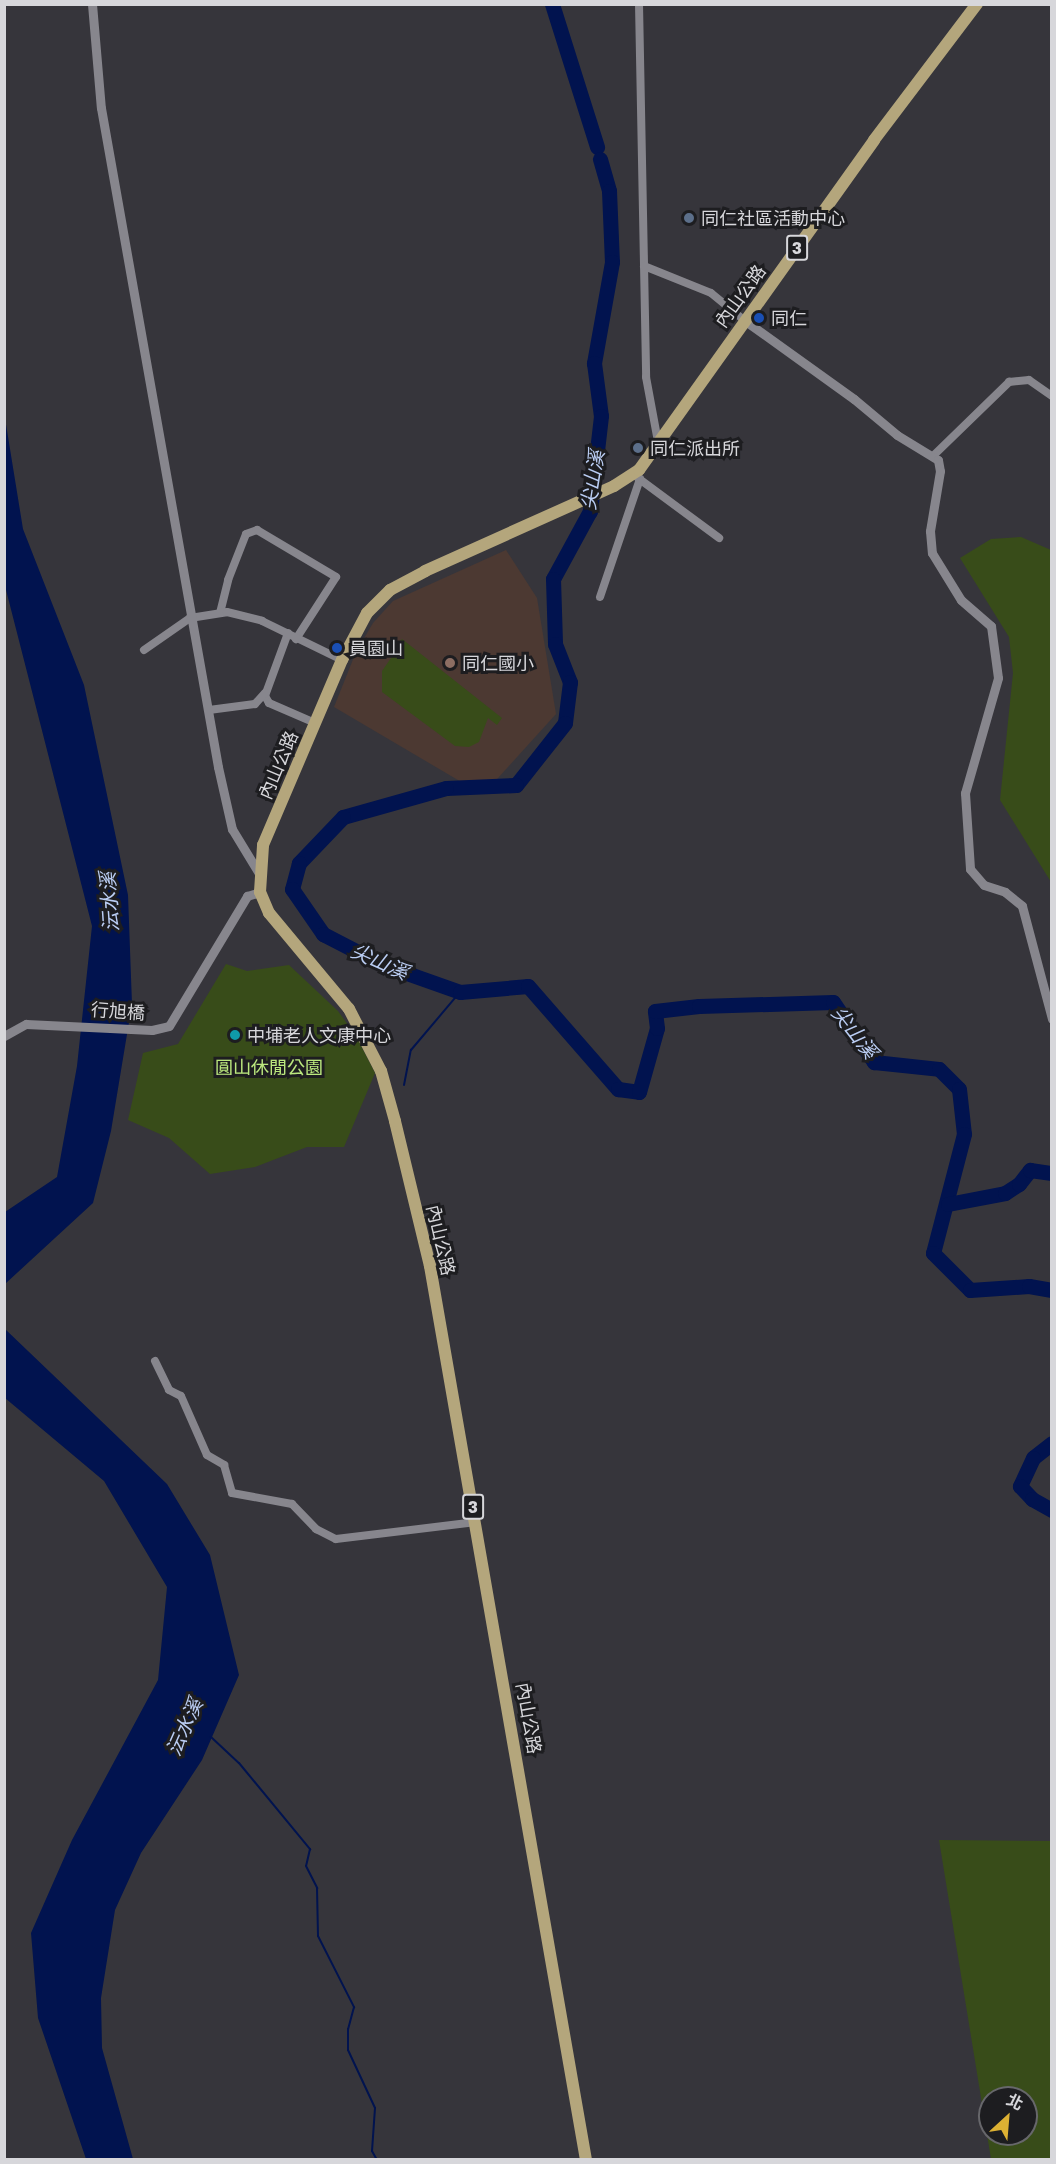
<!DOCTYPE html>
<html>
<head>
<meta charset="utf-8">
<style>
  body { margin:0 }
  #map { position:relative; width:1056px; height:2164px; overflow:hidden; background:#36353b; font-family:"Golos Text","Noto Sans TC",sans-serif }
  div>[style] { position:absolute }
  [style*='--x'] { left:calc(var(--x)*1px); top:calc(var(--y)*1px); width:calc(var(--w)*1px); rotate:calc(var(--a)*1deg) }
  .education>* { inset:0; background:#4c3932 }
  .green>* { inset:0; background:#384c19 }
  .water>* { inset:0; background:#01134f }
  .stream>* { height:2px; margin:-1px; padding:0 1px; transform-origin:1px; border-radius:1px; background:#01134f }
  .river>* { height:15px; margin:-7.5px; padding:0 7.5px; transform-origin:7.5px; border-radius:7.5px; background:#01134f }
  .minor>* { height:8px; margin:-4px; padding:0 4px; transform-origin:4px; border-radius:4px; background:#87868d }
  .tertiary>* { height:9px; margin:-4.5px; padding:0 4.5px; transform-origin:4.5px; border-radius:4.5px; background:#87868d }
  .primary>* { height:12px; margin:-6px; padding:0 6px; transform-origin:6px; border-radius:6px; background:#b4a67c }
  .dots>* { width:16px; height:16px; translate:-50% -50%; box-sizing:border-box; border:3px solid #1d1d20; border-radius:50% }
  span { translate:-50% -50%; white-space:nowrap; text-align:center; line-height:1.15; -webkit-text-stroke:6px #1d1d20; paint-order:stroke }
  .shield-label span { padding:2px 4px; background:#1d1d20; border:2px solid; border-radius:4px; -webkit-text-stroke-width:0 }
  .shield-label { font-size:16px; color:#d7d7db; font-weight:700 }
  .poi-label { font-size:18px; color:#d7d7db }
  .left { translate:0 -50%; text-align:left }
  .street-label { font-size:18px; color:#d7d7db }
  .park-label { font-size:18px; color:#bbe87e }
  .water-label { font-size:20px; color:#bacdf3; font-style:italic }
  .frame { position:absolute; inset:0; border:6px solid #d7d7db; pointer-events:none }
  .north { position:absolute; left:978px; top:2086px; width:60px; height:60px; box-sizing:border-box; background:#1d1d20; border:2px solid #67676b; border-radius:50%; rotate:26deg; font-size:16px; font-weight:700; line-height:24px; text-align:center; color:#d7d7db }
  .north::after { content:''; display:block; margin:auto; width:21px; height:27px; background:#ddb133; clip-path:polygon(50% 0,100% 100%,50% 72%,0 100%) }
</style>
</head>
<body>
<div id="map">
  <div class="education">
    <i style="clip-path:polygon(506px 550px,537px 598px,556px 714px,489px 788px,463px 783px,334px 707px,356px 652px,373px 623px,393px 601px)"></i>
  </div>
  <div class="green">
    <i style="clip-path:polygon(1021px 537px,1051px 550px,1051px 882px,1000px 800px,1013px 673px,1009px 637px,960px 558px,991px 539px)"></i>
    <i style="clip-path:polygon(402px 639px,502px 718px,497px 725px,488px 718px,479px 742px,469px 747px,455px 746px,382px 692px,382px 671px,391px 658px,401px 654px,394px 648px)"></i>
    <i style="clip-path:polygon(226px 964px,247px 971px,289px 965px,338px 1011px,356px 1036px,375px 1073px,344px 1147px,307px 1147px,255px 1167px,210px 1174px,169px 1138px,128px 1120px,143px 1053px,178px 1044px)"></i>
    <i style="clip-path:polygon(evenodd,939px 1840px,1051px 1841px,1051px 2159px,991px 2159px,939px 1840px,990px 2098px,1026px 2098px,1026px 2134px,990px 2134px,990px 2098px)"></i>
  </div>
  <div class="water">
    <i style="clip-path:polygon(4px 412px,23px 529px,84px 685px,128px 895px,132px 1004px,111px 1131px,93px 1203px,5px 1284px,5px 1212px,57px 1177px,77px 1066px,92px 926px,5px 586px)"></i>
    <i style="clip-path:polygon(5px 1329px,167px 1484px,210px 1555px,239px 1675px,202px 1760px,141px 1853px,115px 1910px,101px 1998px,102px 2048px,133px 2159px,86px 2159px,38px 2018px,31px 1933px,72px 1840px,158px 1680px,167px 1587px,104px 1481px,5px 1398px)"></i>
  </div>
  <div class="stream">
    <i style="--x:404;--y:1085;--w:36;--a:-79"></i>
    <i style="--x:411;--y:1050;--w:76;--a:-49.8"></i>
    <i style="--x:211;--y:1737;--w:38;--a:43"></i>
    <i style="--x:239;--y:1763;--w:112;--a:50.5"></i>
    <i style="--x:310;--y:1849;--w:17;--a:103"></i>
    <i style="--x:306;--y:1866;--w:25;--a:63"></i>
    <i style="--x:317;--y:1888;--w:48;--a:88.8"></i>
    <i style="--x:318;--y:1936;--w:80;--a:63.1"></i>
    <i style="--x:354;--y:2007;--w:23;--a:105"></i>
    <i style="--x:348;--y:2029;--w:21;--a:90"></i>
    <i style="--x:348;--y:2050;--w:64;--a:65"></i>
    <i style="--x:375;--y:2108;--w:43;--a:94"></i>
    <i style="--x:372;--y:2151;--w:10;--a:61"></i>
  </div>
  <div class="river">
    <i style="--x:552;--y:4;--w:150;--a:72.5"></i>
    <i style="--x:600;--y:159;--w:33;--a:74"></i>
    <i style="--x:609;--y:191;--w:71;--a:87.6"></i>
    <i style="--x:612;--y:262;--w:103;--a:100.1"></i>
    <i style="--x:594;--y:363;--w:53;--a:82.5"></i>
    <i style="--x:601;--y:416;--w:96;--a:96.6"></i>
    <i style="--x:590;--y:511;--w:77;--a:118.6"></i>
    <i style="--x:553;--y:579;--w:65;--a:88.2"></i>
    <i style="--x:555;--y:644;--w:41;--a:68.5"></i>
    <i style="--x:570;--y:682;--w:41;--a:97"></i>
    <i style="--x:565;--y:723;--w:79;--a:128.3"></i>
    <i style="--x:516;--y:785;--w:70;--a:177.5"></i>
    <i style="--x:446;--y:788;--w:107;--a:164.3"></i>
    <i style="--x:343;--y:817;--w:64;--a:133.7"></i>
    <i style="--x:299;--y:863;--w:27;--a:105"></i>
    <i style="--x:292;--y:889;--w:55;--a:55.4"></i>
    <i style="--x:323;--y:934;--w:65;--a:27.3"></i>
    <i style="--x:381;--y:964;--w:84;--a:19.5"></i>
    <i style="--x:460;--y:992;--w:68;--a:-5"></i>
    <i style="--x:528;--y:986;--w:137;--a:48.9"></i>
    <i style="--x:618;--y:1089;--w:21;--a:8"></i>
    <i style="--x:639;--y:1092;--w:66;--a:-74.3"></i>
    <i style="--x:657;--y:1028;--w:17;--a:-97"></i>
    <i style="--x:655;--y:1011;--w:44;--a:-6.5"></i>
    <i style="--x:699;--y:1006;--w:134;--a:-1.7"></i>
    <i style="--x:833;--y:1002;--w:73;--a:55.7"></i>
    <i style="--x:874;--y:1062;--w:65;--a:6.1"></i>
    <i style="--x:939;--y:1069;--w:28;--a:45"></i>
    <i style="--x:959;--y:1089;--w:45;--a:83.7"></i>
    <i style="--x:964;--y:1134;--w:123;--a:104.6"></i>
    <i style="--x:933;--y:1253;--w:52;--a:45"></i>
    <i style="--x:970;--y:1290;--w:59;--a:-3.9"></i>
    <i style="--x:1029;--y:1286;--w:23;--a:10"></i>
    <i style="--x:948;--y:1204;--w:58;--a:-10.9"></i>
    <i style="--x:1005;--y:1193;--w:17;--a:-33"></i>
    <i style="--x:1019;--y:1184;--w:18;--a:-52"></i>
    <i style="--x:1030;--y:1170;--w:22;--a:8"></i>
    <i style="--x:1052;--y:1443;--w:24;--a:142"></i>
    <i style="--x:1033;--y:1458;--w:31;--a:115"></i>
    <i style="--x:1020;--y:1486;--w:18;--a:47"></i>
    <i style="--x:1032;--y:1499;--w:23;--a:29"></i>
  </div>
  <div class="minor">
    <i style="--x:639;--y:4;--w:373;--a:88.9"></i>
    <i style="--x:646;--y:377;--w:66;--a:79.5"></i>
    <i style="--x:644;--y:266;--w:72;--a:21.9"></i>
    <i style="--x:711;--y:293;--w:43;--a:39.3"></i>
    <i style="--x:934;--y:455;--w:105;--a:-44.2"></i>
    <i style="--x:1009;--y:382;--w:20;--a:-6"></i>
    <i style="--x:1029;--y:380;--w:28;--a:35"></i>
    <i style="--x:638;--y:478;--w:101;--a:36.5"></i>
    <i style="--x:600;--y:597;--w:125;--a:-71.3"></i>
    <i style="--x:220;--y:613;--w:34;--a:-76"></i>
    <i style="--x:228;--y:580;--w:49;--a:-68.6"></i>
    <i style="--x:246;--y:534;--w:12;--a:-20"></i>
    <i style="--x:257;--y:530;--w:92;--a:30.7"></i>
    <i style="--x:336;--y:577;--w:74;--a:122.8"></i>
    <i style="--x:288;--y:633;--w:67;--a:110.1"></i>
    <i style="--x:265;--y:696;--w:8;--a:60"></i>
    <i style="--x:269;--y:703;--w:50;--a:23.5"></i>
    <i style="--x:144;--y:650;--w:56;--a:-34.8"></i>
    <i style="--x:190;--y:618;--w:37;--a:-9"></i>
    <i style="--x:227;--y:612;--w:36;--a:14"></i>
    <i style="--x:262;--y:621;--w:89;--a:26"></i>
    <i style="--x:209;--y:710;--w:46;--a:-7.4"></i>
    <i style="--x:255;--y:704;--w:15;--a:-48"></i>
    <i style="--x:155;--y:1361;--w:32;--a:64"></i>
    <i style="--x:169;--y:1390;--w:13;--a:27"></i>
    <i style="--x:181;--y:1396;--w:64;--a:66.2"></i>
    <i style="--x:207;--y:1455;--w:20;--a:30"></i>
    <i style="--x:224;--y:1465;--w:29;--a:74"></i>
    <i style="--x:232;--y:1493;--w:61;--a:10.4"></i>
    <i style="--x:292;--y:1504;--w:35;--a:46"></i>
    <i style="--x:316;--y:1529;--w:22;--a:27"></i>
    <i style="--x:336;--y:1539;--w:141;--a:-6.9"></i>
  </div>
  <div class="tertiary">
    <i style="--x:92;--y:4;--w:104;--a:85.1"></i>
    <i style="--x:101;--y:108;--w:669;--a:79.93"></i>
    <i style="--x:218;--y:767;--w:64;--a:77.3"></i>
    <i style="--x:232;--y:829;--w:54;--a:58.7"></i>
    <i style="--x:744;--y:320;--w:135;--a:35.7"></i>
    <i style="--x:854;--y:399;--w:56;--a:39.9"></i>
    <i style="--x:897;--y:435;--w:48;--a:31.4"></i>
    <i style="--x:938;--y:460;--w:11;--a:80"></i>
    <i style="--x:940;--y:471;--w:61;--a:99.5"></i>
    <i style="--x:930;--y:531;--w:22;--a:85"></i>
    <i style="--x:932;--y:553;--w:55;--a:58.3"></i>
    <i style="--x:961;--y:600;--w:40;--a:41"></i>
    <i style="--x:991;--y:626;--w:52;--a:82.3"></i>
    <i style="--x:998;--y:678;--w:120;--a:106"></i>
    <i style="--x:965;--y:793;--w:76;--a:86.2"></i>
    <i style="--x:970;--y:869;--w:21;--a:49"></i>
    <i style="--x:984;--y:885;--w:22;--a:18"></i>
    <i style="--x:1005;--y:892;--w:22;--a:39"></i>
    <i style="--x:1022;--y:906;--w:117;--a:75.1"></i>
    <i style="--x:4;--y:1036;--w:25;--a:-29"></i>
    <i style="--x:26;--y:1024;--w:126;--a:2.7"></i>
    <i style="--x:152;--y:1030;--w:17;--a:-13"></i>
    <i style="--x:169;--y:1026;--w:152;--a:-59"></i>
    <i style="--x:247;--y:896;--w:14;--a:-17"></i>
  </div>
  <div class="primary">
    <i style="--x:586;--y:2160;--w:908;--a:-99.9"></i>
    <i style="--x:430;--y:1266;--w:149;--a:-103.6"></i>
    <i style="--x:395;--y:1121;--w:52;--a:-105.6"></i>
    <i style="--x:381;--y:1071;--w:70;--a:-117.3"></i>
    <i style="--x:349;--y:1009;--w:125;--a:-129.8"></i>
    <i style="--x:269;--y:913;--w:23;--a:-113"></i>
    <i style="--x:260;--y:892;--w:47;--a:-86.3"></i>
    <i style="--x:263;--y:845;--w:201;--a:-66.9"></i>
    <i style="--x:342;--y:660;--w:53;--a:-62"></i>
    <i style="--x:367;--y:613;--w:33;--a:-45"></i>
    <i style="--x:390;--y:590;--w:40;--a:-28"></i>
    <i style="--x:425;--y:571;--w:207;--a:-24.2"></i>
    <i style="--x:614;--y:486;--w:30;--a:-33"></i>
    <i style="--x:639;--y:470;--w:405;--a:-54.5"></i>
    <i style="--x:874;--y:140;--w:171;--a:-52.9"></i>
  </div>
  <div class="dots">
    <i style="left:689px;top:218px;background:#5c6f8a"></i>
    <i style="left:759px;top:318px;background:#1a4fb4"></i>
    <i style="left:638px;top:448px;background:#5c6f8a"></i>
    <i style="left:337px;top:648px;background:#1a4fb4"></i>
    <i style="left:450px;top:663px;background:#8d6e63"></i>
    <i style="left:235px;top:1035px;background:#0f9aa8"></i>
  </div>
  <div class="shield-label">
    <span style="left:797px;top:248px">3</span>
    <span style="left:473px;top:1507px">3</span>
  </div>
  <div class="poi-label">
    <span class="left" style="left:701px;top:218px">同仁社區活動中心</span>
    <span class="left" style="left:771px;top:318px">同仁</span>
    <span class="left" style="left:650px;top:448px">同仁派出所</span>
    <span class="left" style="left:349px;top:648px">員園山</span>
    <span class="left" style="left:462px;top:663px">同仁國小</span>
    <span class="left" style="left:247px;top:1035px">中埔老人文康中心</span>
  </div>
  <div class="street-label">
    <span style="left:740px;top:296px;rotate:-54deg">內山公路</span>
    <span style="left:278px;top:765px;rotate:-67deg">內山公路</span>
    <span style="left:118px;top:1011px;rotate:4deg">行旭橋</span>
    <span style="left:441px;top:1240px;rotate:77deg">內山公路</span>
    <span style="left:529px;top:1718px;rotate:80deg">內山公路</span>
  </div>
  <div class="park-label">
    <span style="left:269px;top:1067px">圓山休閒公園</span>
  </div>
  <div class="water-label">
    <span style="left:592px;top:480px;rotate:-81deg">尖山溪</span>
    <span style="left:109px;top:902px;rotate:-94deg">沄水溪</span>
    <span style="left:380px;top:961px;rotate:24deg">尖山溪</span>
    <span style="left:855px;top:1032px;rotate:52deg">尖山溪</span>
    <span style="left:184px;top:1727px;rotate:-66deg">沄水溪</span>
  </div>
  <div class="frame"></div>
  <div class="north">北</div>
</div>
</body>
</html>
